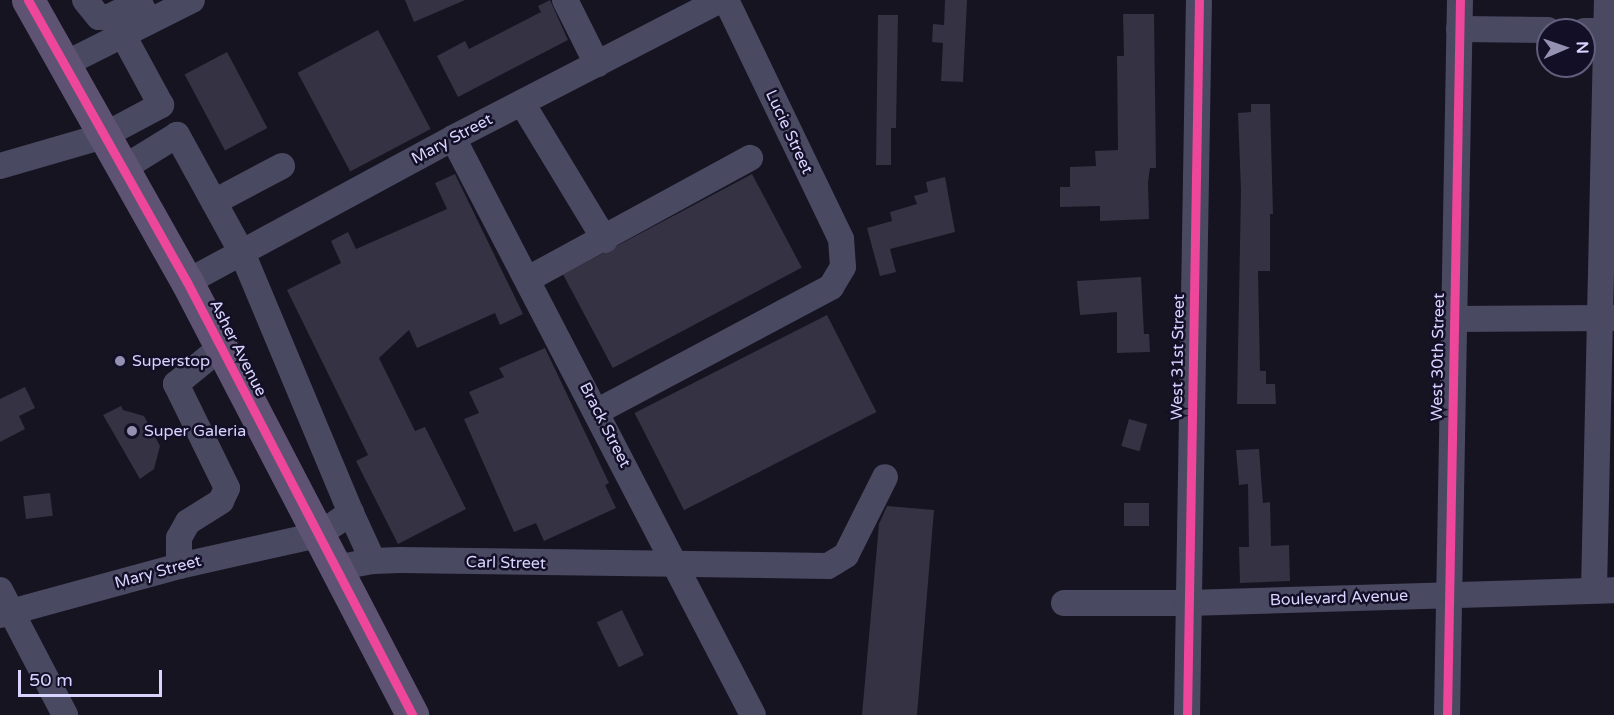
<!DOCTYPE html>
<html>
<head>
<meta charset="utf-8">
<style>
  body { margin:0 }
  #map { position:relative; width:1614px; height:715px; overflow:hidden; background:#161421; font-family:"Varela Round",sans-serif }
  div>[style] { position:absolute }
  [style*='--x'] { left:calc(var(--x)*1px); top:calc(var(--y)*1px); width:calc(var(--w)*1px); rotate:calc(var(--a)*1deg) }
  .building>* { inset:0; background:#343243; transform-origin:0 0 }
  .minor>* { height:26px; margin:-13px; padding:0 13px; transform-origin:13px; border-radius:13px; background:#4a4962 }
  .major>* { height:33px; margin:-16.5px; padding:0 16.5px; transform-origin:16.5px; border-radius:16.5px; background:#5e5373 }
  .cycleway>* { height:9px; margin:-4.5px; padding:0 4.5px; transform-origin:4.5px; border-radius:4.5px; background:#ed469a }
  .dots>* { width:16px; height:16px; translate:-50% -50%; box-sizing:border-box; border:3px solid #130f26; border-radius:50% }
  span { translate:-50% -50%; white-space:nowrap; text-align:center; line-height:1.15; -webkit-text-stroke:5px #130f26; paint-order:stroke }
  .street-label { font-size:16px; color:#d9d4ff }
  .poi-label { font-size:16px; color:#d9d4ff }
  .left { translate:0 -50%; text-align:left }
  .north { position:absolute; left:1536px; top:18px; width:60px; height:60px; box-sizing:border-box; background:#130f26; border:2px solid #625e7d; border-radius:50%; rotate:88deg; font-size:16px; font-weight:700; line-height:24px; text-align:center; color:#d9d4ff }
  .north::after { content:''; display:block; margin:auto; width:21px; height:27px; background:#9591b1; clip-path:polygon(50% 0,100% 100%,50% 72%,0 100%) }
  .scale { position:absolute; left:18px; top:670px; width:144px; height:27px; box-sizing:border-box; border:3px solid #d9d4ff; border-top:0; padding-left:8px; font-size:18px; line-height:21px; white-space:nowrap; color:#d9d4ff; -webkit-text-stroke:4px #130f26; paint-order:stroke }
</style>
</head>
<body>
<div id="map">
  <div class="building">
    <i style="clip-path:polygon(405px 0,465px 0,414px 22px)"></i>
    <i style="clip-path:polygon(550px 0,568px 40px,458px 97px,437px 56px,465px 41px,469px 49px,541px 12px,538px 6px)"></i>
    <i style="clip-path:polygon(945px 0,967px 0,963px 82px,941px 81px,943px 43px,932px 42px,933px 24px,944px 25px)"></i>
    <i style="clip-path:polygon(1123px 14px,1154px 14px,1156px 168px,1150px 168px,1148px 182px,1149px 219px,1100px 221px,1100px 206px,1060px 207px,1060px 187px,1070px 187px,1070px 167px,1096px 166px,1095px 151px,1118px 150px,1117px 56px,1124px 56px)"></i>
    <i style="clip-path:polygon(878px 15px,898px 15px,896px 128px,891px 128px,891px 165px,876px 165px)"></i>
    <i style="left:378px;top:30px;width:112px;height:91px;rotate:62deg"></i>
    <i style="left:227px;top:52px;width:86px;height:48px;rotate:62deg"></i>
    <i style="clip-path:polygon(1251px 104px,1270px 104px,1273px 214px,1270px 214px,1270px 271px,1258px 271px,1260px 371px,1266px 371px,1266px 384px,1275px 384px,1276px 404px,1237px 404px,1241px 191px,1238px 113px,1251px 112px)"></i>
    <i style="clip-path:polygon(455px 174px,523px 314px,500px 325px,495px 313px,417px 348px,409px 330px,379px 358px,415px 431px,425px 427px,466px 509px,398px 544px,356px 461px,368px 455px,287px 290px,341px 263px,331px 241px,348px 232px,356px 249px,447px 209px,435px 183px)"></i>
    <i style="left:752px;top:174px;width:106px;height:214px;rotate:62deg"></i>
    <i style="clip-path:polygon(945px 177px,955px 232px,890px 249px,896px 272px,880px 276px,867px 228px,892px 221px,890px 212px,917px 204px,914px 196px,928px 192px,926px 182px)"></i>
    <i style="clip-path:polygon(1141px 277px,1144px 334px,1149px 334px,1150px 352px,1117px 353px,1117px 312px,1080px 315px,1077px 281px)"></i>
    <i style="left:827px;top:315px;width:109px;height:216px;rotate:63deg"></i>
    <i style="clip-path:polygon(545px 348px,609px 483px,605px 485px,616px 508px,544px 541px,536px 523px,514px 532px,464px 419px,479px 413px,469px 392px,504px 377px,499px 368px)"></i>
    <i style="clip-path:polygon(25px 387px,35px 408px,19px 416px,25px 429px,0 442px,0 399px)"></i>
    <i style="clip-path:polygon(121px 406px,123px 410px,144px 416px,160px 446px,154px 469px,140px 479px,103px 415px)"></i>
    <i style="left:1129px;top:419px;width:19px;height:28px;rotate:16deg"></i>
    <i style="clip-path:polygon(1259px 449px,1263px 503px,1270px 502px,1271px 546px,1289px 545px,1290px 581px,1240px 583px,1239px 547px,1249px 547px,1248px 484px,1239px 485px,1236px 450px)"></i>
    <i style="left:50px;top:493px;width:23px;height:27px;rotate:83deg"></i>
    <i style="left:1149px;top:503px;width:23px;height:25px;rotate:90deg"></i>
    <i style="clip-path:polygon(887px 506px,934px 510px,917px 715px,862px 715px,879px 524px)"></i>
    <i style="left:622px;top:610px;width:50px;height:28px;rotate:64deg"></i>
  </div>
  <div class="minor">
    <i style="--x:85;--y:0;--w:22;--a:51"></i>
    <i style="--x:99;--y:17;--w:10;--a:0"></i>
    <i style="--x:109;--y:17;--w:28;--a:-26"></i>
    <i style="--x:134;--y:5;--w:7;--a:8"></i>
    <i style="--x:141;--y:6;--w:17;--a:62"></i>
    <i style="--x:565;--y:0;--w:72;--a:63.4"></i>
    <i style="--x:1459;--y:29;--w:89;--a:0.6"></i>
    <i style="--x:1584;--y:31;--w:30;--a:0"></i>
    <i style="--x:65;--y:64;--w:142;--a:-26.7"></i>
    <i style="--x:522;--y:103;--w:160;--a:58.8"></i>
    <i style="--x:453;--y:138;--w:650;--a:62.53"></i>
    <i style="--x:0;--y:166;--w:107;--a:-16.2"></i>
    <i style="--x:103;--y:136;--w:66;--a:-28.1"></i>
    <i style="--x:161;--y:105;--w:80;--a:-118.5"></i>
    <i style="--x:214;--y:202;--w:77;--a:-27.9"></i>
    <i style="--x:528;--y:279;--w:253;--a:-28.6"></i>
    <i style="--x:187;--y:282;--w:302;--a:-28.4"></i>
    <i style="--x:453;--y:138;--w:301;--a:-27.3"></i>
    <i style="--x:1454;--y:319;--w:160;--a:-0.4"></i>
    <i style="--x:598;--y:411;--w:264;--a:-28"></i>
    <i style="--x:831;--y:287;--w:23;--a:-59"></i>
    <i style="--x:843;--y:267;--w:28;--a:-94"></i>
    <i style="--x:841;--y:239;--w:265;--a:-115.7"></i>
    <i style="--x:351;--y:513;--w:53;--a:65.4"></i>
    <i style="--x:179;--y:566;--w:28;--a:-90"></i>
    <i style="--x:179;--y:538;--w:18;--a:-61"></i>
    <i style="--x:188;--y:522;--w:39;--a:-32"></i>
    <i style="--x:221;--y:501;--w:14;--a:-65"></i>
    <i style="--x:227;--y:488;--w:116;--a:-116.1"></i>
    <i style="--x:176;--y:384;--w:57;--a:-39.3"></i>
    <i style="--x:336;--y:568;--w:38;--a:-11"></i>
    <i style="--x:373;--y:561;--w:27;--a:-2"></i>
    <i style="--x:400;--y:560;--w:428;--a:0.8"></i>
    <i style="--x:828;--y:566;--w:21;--a:-31"></i>
    <i style="--x:846;--y:555;--w:87;--a:-63.4"></i>
    <i style="--x:0;--y:590;--w:141;--a:62.5"></i>
    <i style="--x:1594;--y:590;--w:590;--a:-88.74"></i>
    <i style="--x:1064;--y:603;--w:124;--a:0"></i>
    <i style="--x:1188;--y:603;--w:426;--a:-1.7"></i>
    <i style="--x:0;--y:615;--w:186;--a:-15.3"></i>
    <i style="--x:179;--y:566;--w:142;--a:-12.6"></i>
    <i style="--x:318;--y:535;--w:40;--a:-34"></i>
    <i style="--x:351;--y:513;--w:282;--a:-112.7"></i>
    <i style="--x:242;--y:253;--w:135;--a:-118.8"></i>
    <i style="--x:177;--y:135;--w:65;--a:148.3"></i>
    <i style="--x:1187;--y:715;--w:715;--a:-89.04"></i>
    <i style="--x:1447;--y:715;--w:715;--a:-88.96"></i>
  </div>
  <div class="major">
    <i style="--x:28;--y:0;--w:324;--a:60.6"></i>
    <i style="--x:187;--y:282;--w:488;--a:62.5"></i>
  </div>
  <div class="cycleway">
    <i style="--x:28;--y:0;--w:324;--a:60.6"></i>
    <i style="--x:187;--y:282;--w:488;--a:62.5"></i>
    <i style="--x:1187;--y:715;--w:715;--a:-89.04"></i>
    <i style="--x:1447;--y:715;--w:715;--a:-88.96"></i>
  </div>
  <div class="dots">
    <i style="left:120px;top:361px;background:#9591b1"></i>
    <i style="left:132px;top:431px;background:#9591b1"></i>
  </div>
  <div class="street-label">
    <span style="left:789px;top:132px;rotate:65deg">Lucie Street</span>
    <span style="left:452px;top:139px;rotate:-28deg">Mary Street</span>
    <span style="left:238px;top:348px;rotate:63deg">Asher Avenue</span>
    <span style="left:1178px;top:357px;rotate:-89deg">West 31st Street</span>
    <span style="left:1438px;top:357px;rotate:-89deg">West 30th Street</span>
    <span style="left:605px;top:425px;rotate:63deg">Brack Street</span>
    <span style="left:506px;top:563px;rotate:1deg">Carl Street</span>
    <span style="left:158px;top:572px;rotate:-15deg">Mary Street</span>
    <span style="left:1339px;top:598px;rotate:-2deg">Boulevard Avenue</span>
  </div>
  <div class="poi-label">
    <span class="left" style="left:132px;top:361px">Superstop</span>
    <span class="left" style="left:144px;top:431px">Super Galeria</span>
  </div>
  <div class="north">N</div>
  <div class="scale">50 m</div>
</div>
</body>
</html>
